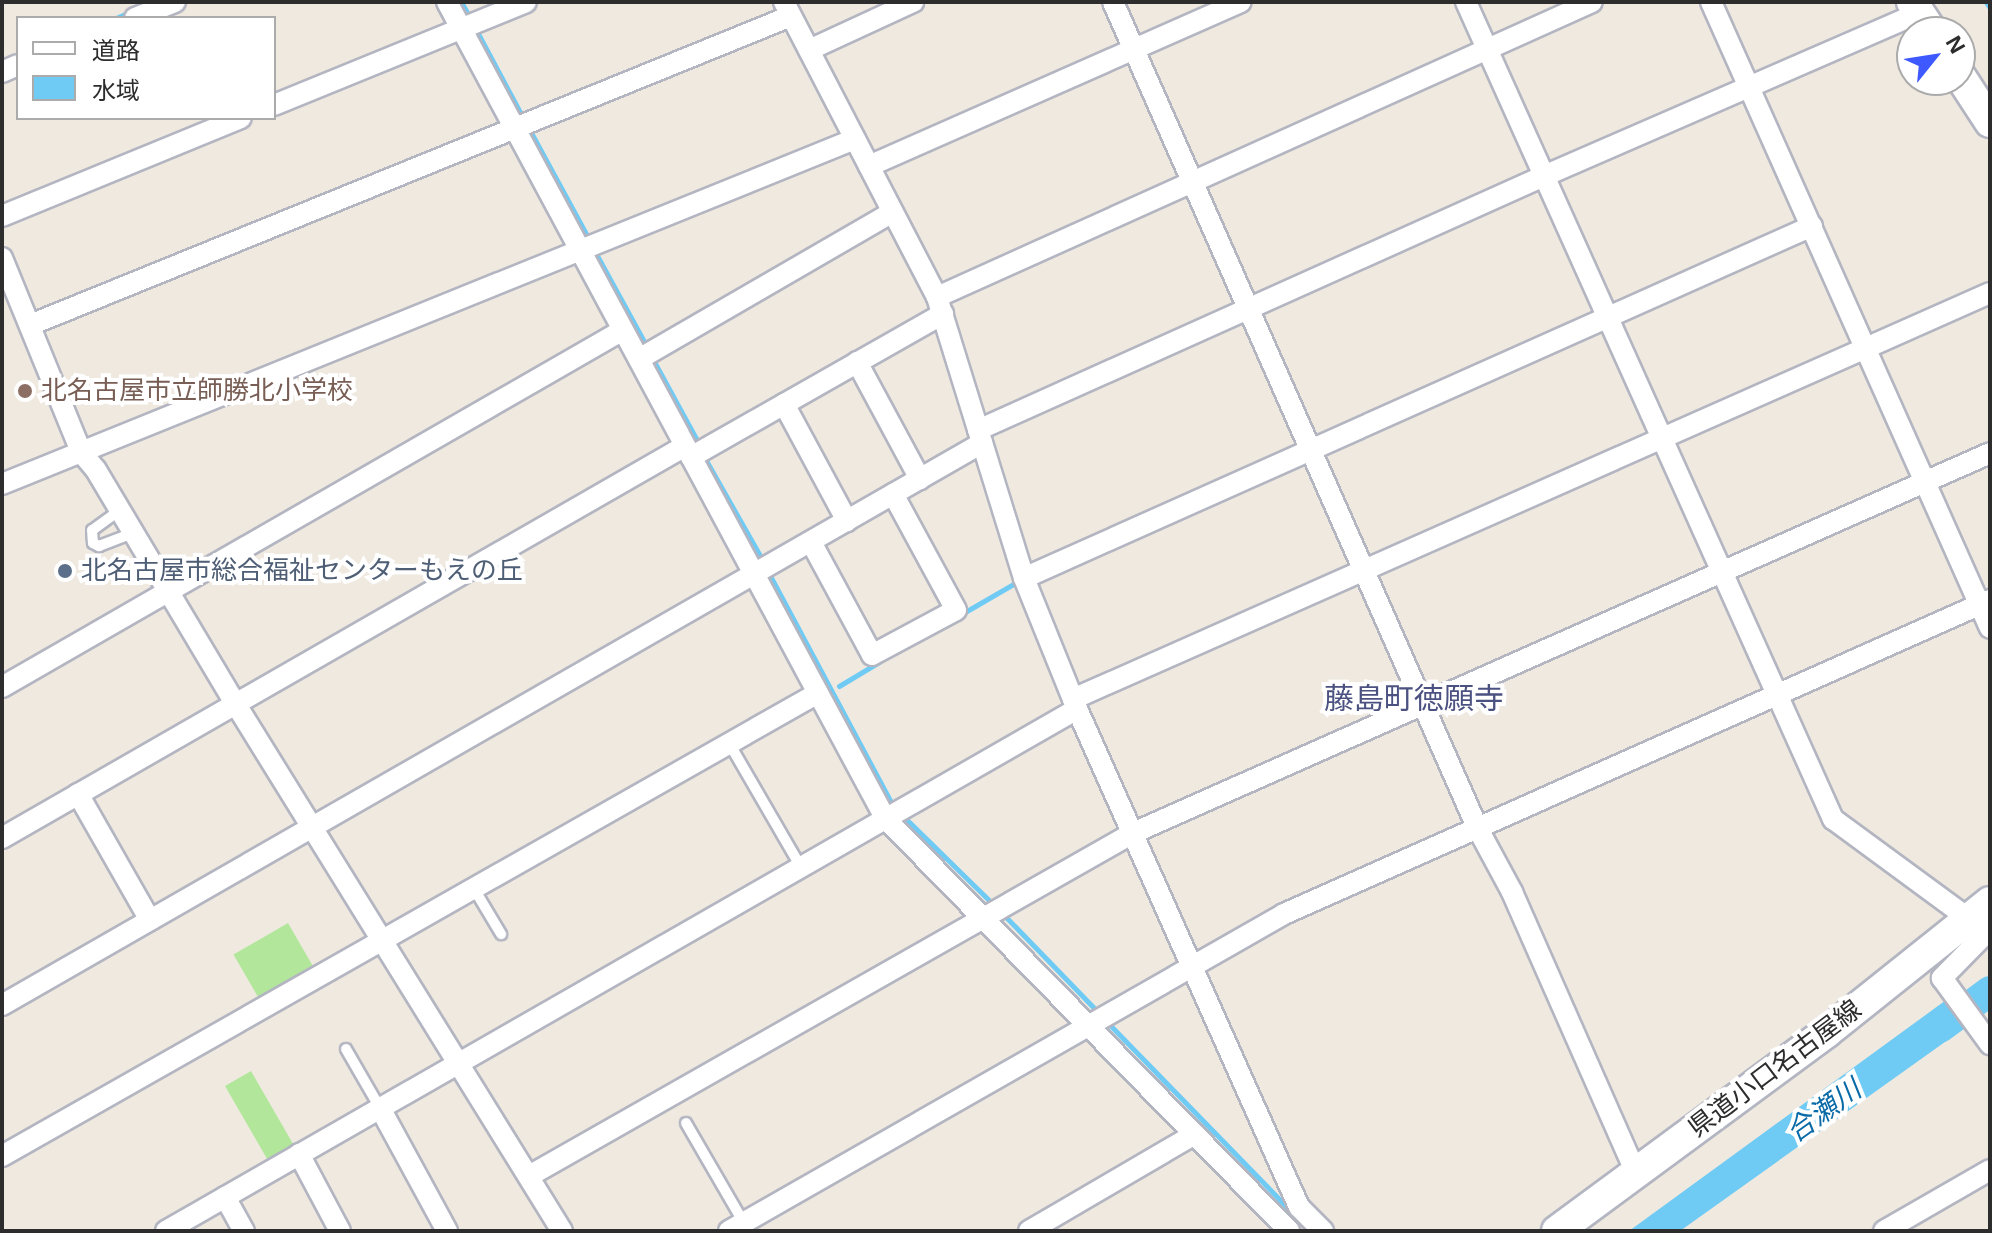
<!DOCTYPE html>
<html>
<head>
<meta charset="utf-8">
<style>
  body { margin:0 }
  #map { position:relative; width:1992px; height:1233px; overflow:hidden; background:#efe9e0; font-family:Helvetica,"Noto Sans JP",sans-serif }
  div>[style] { position:absolute }
  [style*='--x'] { left:calc(var(--x)*1px); top:calc(var(--y)*1px); width:calc(var(--w)*1px); rotate:calc(var(--a)*1deg) }
  .green>* { inset:0; background:#b2e79b; transform-origin:0 0 }
  .water>* { inset:0; background:#70cbf4 }
  .stream>* { height:5px; margin:-2.5px; padding:0 2.5px; transform-origin:2.5px; border-radius:2.5px; background:#70cbf4 }
  .river>* { height:30px; margin:-15px; padding:0 15px; transform-origin:15px; border-radius:15px; background:#70cbf4 }
  .roads { filter:drop-shadow(2px 0 #b3b5c1) drop-shadow(-2px 0 #b3b5c1) drop-shadow(0 2px #b3b5c1) drop-shadow(0 -2px #b3b5c1) }
  .lane>* { height:10px; margin:-5px; padding:0 5px; transform-origin:5px; border-radius:5px; background:#fff }
  .street>* { height:20px; margin:-10px; padding:0 10px; transform-origin:10px; border-radius:10px; background:#fff }
  .secondary>* { height:30px; margin:-15px; padding:0 15px; transform-origin:15px; border-radius:15px; background:#fff }
  .dots>* { width:22px; height:22px; translate:-50% -50%; box-sizing:border-box; border:4px solid #fff; border-radius:50% }
  span { translate:-50% -50%; white-space:nowrap; text-align:center; line-height:1.15; -webkit-text-stroke:8px #fff; paint-order:stroke }
  .education-label { font-size:26px; color:#785e54 }
  .left { translate:0 -50%; text-align:left }
  .service-label { font-size:26px; color:#4e5e75 }
  .street-label { font-size:26px; color:#2d2d2d }
  .water-label { font-size:28px; color:#086aa6; font-style:italic }
  .quarter-label { font-size:30px; color:#4b5281 }
  .frame { position:absolute; inset:0; border:4px solid #2d2d2d; pointer-events:none }
  .legend { position:absolute; left:16px; top:16px; width:260px; height:104px; box-sizing:border-box; background:#fff; border:2px solid #ababab; margin:0; padding:10px 14px; list-style:none; font-size:24px; color:#2d2d2d }
  .legend li { display:flex; align-items:center; gap:16px; height:40px }
  .legend b { width:40px; border:2px solid #ababab }
  .north { position:absolute; left:1896px; top:16px; width:80px; height:80px; box-sizing:border-box; background:#fff; border:2px solid #ababab; border-radius:50%; rotate:60deg; font-size:22px; font-weight:700; line-height:32px; text-align:center; color:#2d2d2d }
  .north::after { content:''; display:block; margin:auto; width:28px; height:36px; background:#3d59ff; clip-path:polygon(50% 0,100% 100%,50% 72%,0 100%) }
</style>
</head>
<body>
<div id="map">
  <div class="green">
    <i style="left:288px;top:923px;width:54px;height:63px;rotate:60deg"></i>
    <i style="left:251px;top:1071px;width:90px;height:30px;rotate:60deg"></i>
  </div>
  <div class="water">
    <i style="clip-path:polygon(1953px 995px,1973px 1022px,1680px 1231px,1629px 1231px)"></i>
  </div>
  <div class="stream">
    <i style="--x:461;--y:2;--w:20;--a:60"></i>
    <i style="--x:1986;--y:2;--w:7;--a:56"></i>
    <i style="--x:116;--y:18;--w:15;--a:-23"></i>
    <i style="--x:475;--y:28;--w:102;--a:61.9"></i>
    <i style="--x:528;--y:127;--w:130;--a:61.5"></i>
    <i style="--x:594;--y:250;--w:111;--a:61.3"></i>
    <i style="--x:651;--y:356;--w:102;--a:61.4"></i>
    <i style="--x:703;--y:455;--w:122;--a:60.5"></i>
    <i style="--x:767;--y:570;--w:270;--a:61.9"></i>
    <i style="--x:965;--y:612;--w:60;--a:-30"></i>
    <i style="--x:839;--y:686;--w:47;--a:-31"></i>
    <i style="--x:902;--y:815;--w:130;--a:44.4"></i>
    <i style="--x:1002;--y:913;--w:142;--a:45.9"></i>
    <i style="--x:1107;--y:1022;--w:267;--a:45.8"></i>
  </div>
  <div class="river">
    <i style="--x:1940;--y:1028;--w:62;--a:-36.5"></i>
  </div>
  <div class="roads">
    <div class="lane">
      <i style="--x:120;--y:510;--w:34;--a:144"></i>
      <i style="--x:92;--y:530;--w:13;--a:86"></i>
      <i style="--x:93;--y:543;--w:7;--a:27"></i>
      <i style="--x:99;--y:546;--w:36;--a:-21"></i>
      <i style="--x:729;--y:743;--w:143;--a:59.9"></i>
      <i style="--x:473;--y:887;--w:55;--a:59.2"></i>
      <i style="--x:346;--y:1049;--w:68;--a:60"></i>
      <i style="--x:686;--y:1123;--w:116;--a:59.9"></i>
    </div>
    <div class="street">
      <i style="--x:447;--y:2;--w:926;--a:61.77"></i>
      <i style="--x:885;--y:818;--w:578;--a:45.63"></i>
      <i style="--x:784;--y:2;--w:332;--a:62.6"></i>
      <i style="--x:937;--y:297;--w:294;--a:72.8"></i>
      <i style="--x:1024;--y:578;--w:141;--a:68"></i>
      <i style="--x:1077;--y:709;--w:545;--a:65.97"></i>
      <i style="--x:1299;--y:1207;--w:34;--a:45"></i>
      <i style="--x:1113;--y:2;--w:904;--a:66.19"></i>
      <i style="--x:1478;--y:829;--w:72;--a:61.6"></i>
      <i style="--x:1512;--y:892;--w:307;--a:66.2"></i>
      <i style="--x:1466;--y:2;--w:896;--a:65.81"></i>
      <i style="--x:1833;--y:819;--w:167;--a:36.3"></i>
      <i style="--x:1711;--y:2;--w:685;--a:65.98"></i>
      <i style="--x:135;--y:18;--w:43;--a:-21.8"></i>
      <i style="--x:809;--y:50;--w:115;--a:-24.8"></i>
      <i style="--x:2;--y:72;--w:17;--a:-24"></i>
      <i style="--x:274;--y:105;--w:272;--a:-22.2"></i>
      <i style="--x:869;--y:166;--w:406;--a:-23.8"></i>
      <i style="--x:2;--y:216;--w:258;--a:-22.3"></i>
      <i style="--x:2;--y:258;--w:209;--a:67.8"></i>
      <i style="--x:81;--y:452;--w:23;--a:50"></i>
      <i style="--x:96;--y:470;--w:271;--a:59.2"></i>
      <i style="--x:235;--y:703;--w:621;--a:58.23"></i>
      <i style="--x:937;--y:297;--w:718;--a:-24.25"></i>
      <i style="--x:30;--y:325;--w:821;--a:-22.1"></i>
      <i style="--x:639;--y:359;--w:293;--a:-30.1"></i>
      <i style="--x:857;--y:362;--w:133;--a:61.7"></i>
      <i style="--x:784;--y:404;--w:133;--a:61.7"></i>
      <i style="--x:978;--y:430;--w:620;--a:-24.17"></i>
      <i style="--x:1544;--y:176;--w:409;--a:-23.5"></i>
      <i style="--x:691;--y:457;--w:290;--a:-29.6"></i>
      <i style="--x:2;--y:484;--w:920;--a:-22.02"></i>
      <i style="--x:811;--y:542;--w:128;--a:61.6"></i>
      <i style="--x:872;--y:655;--w:95;--a:-28.2"></i>
      <i style="--x:956;--y:610;--w:132;--a:-118.5"></i>
      <i style="--x:1024;--y:578;--w:863;--a:-24.07"></i>
      <i style="--x:2;--y:687;--w:716;--a:-29.89"></i>
      <i style="--x:1073;--y:699;--w:1003;--a:-23.88"></i>
      <i style="--x:78;--y:794;--w:145;--a:60.3"></i>
      <i style="--x:2;--y:838;--w:787;--a:-29.85"></i>
      <i style="--x:1990;--y:929;--w:69;--a:134.4"></i>
      <i style="--x:1942;--y:978;--w:82;--a:54"></i>
      <i style="--x:2;--y:1005;--w:1130;--a:-29.83"></i>
      <i style="--x:380;--y:1108;--w:140;--a:61.4"></i>
      <i style="--x:299;--y:1154;--w:87;--a:62"></i>
      <i style="--x:2;--y:1156;--w:938;--a:-29.57"></i>
      <i style="--x:529;--y:1176;--w:695;--a:-29.59"></i>
      <i style="--x:1133;--y:833;--w:937;--a:-23.91"></i>
      <i style="--x:225;--y:1197;--w:39;--a:61"></i>
      <i style="--x:166;--y:1231;--w:1050;--a:-29.81"></i>
      <i style="--x:729;--y:1231;--w:639;--a:-29.73"></i>
      <i style="--x:1284;--y:914;--w:773;--a:-23.98"></i>
      <i style="--x:1029;--y:1231;--w:192;--a:-30.3"></i>
      <i style="--x:1884;--y:1231;--w:122;--a:-29.9"></i>
    </div>
    <div class="secondary">
      <i style="--x:1912;--y:2;--w:36;--a:56"></i>
      <i style="--x:1960;--y:76;--w:55;--a:56.9"></i>
      <i style="--x:1557;--y:1231;--w:335;--a:-36.4"></i>
      <i style="--x:1827;--y:1032;--w:208;--a:-38.6"></i>
    </div>
  </div>
  <div class="dots">
    <i style="left:25px;top:391px;background:#8d6e63"></i>
    <i style="left:65px;top:571px;background:#5c6f8a"></i>
  </div>
  <div class="education-label">
    <span class="left" style="left:41px;top:391px">北名古屋市立師勝北小学校</span>
  </div>
  <div class="service-label">
    <span class="left" style="left:81px;top:571px">北名古屋市総合福祉センターもえの丘</span>
  </div>
  <div class="street-label">
    <span style="left:1775px;top:1069px;rotate:-37deg">県道小口名古屋線</span>
  </div>
  <div class="water-label">
    <span style="left:1824px;top:1111px;rotate:-36deg">合瀬川</span>
  </div>
  <div class="quarter-label">
    <span style="left:1414px;top:699px">藤島町徳願寺</span>
  </div>
  <div class="frame"></div>
  <ul class="legend">
  <li><b style="height:10px;background:#fff"></b>道路</li>
  <li><b style="height:22px;background:#70cbf4"></b>水域</li>
  </ul>
  <div class="north">N</div>
</div>
</body>
</html>
